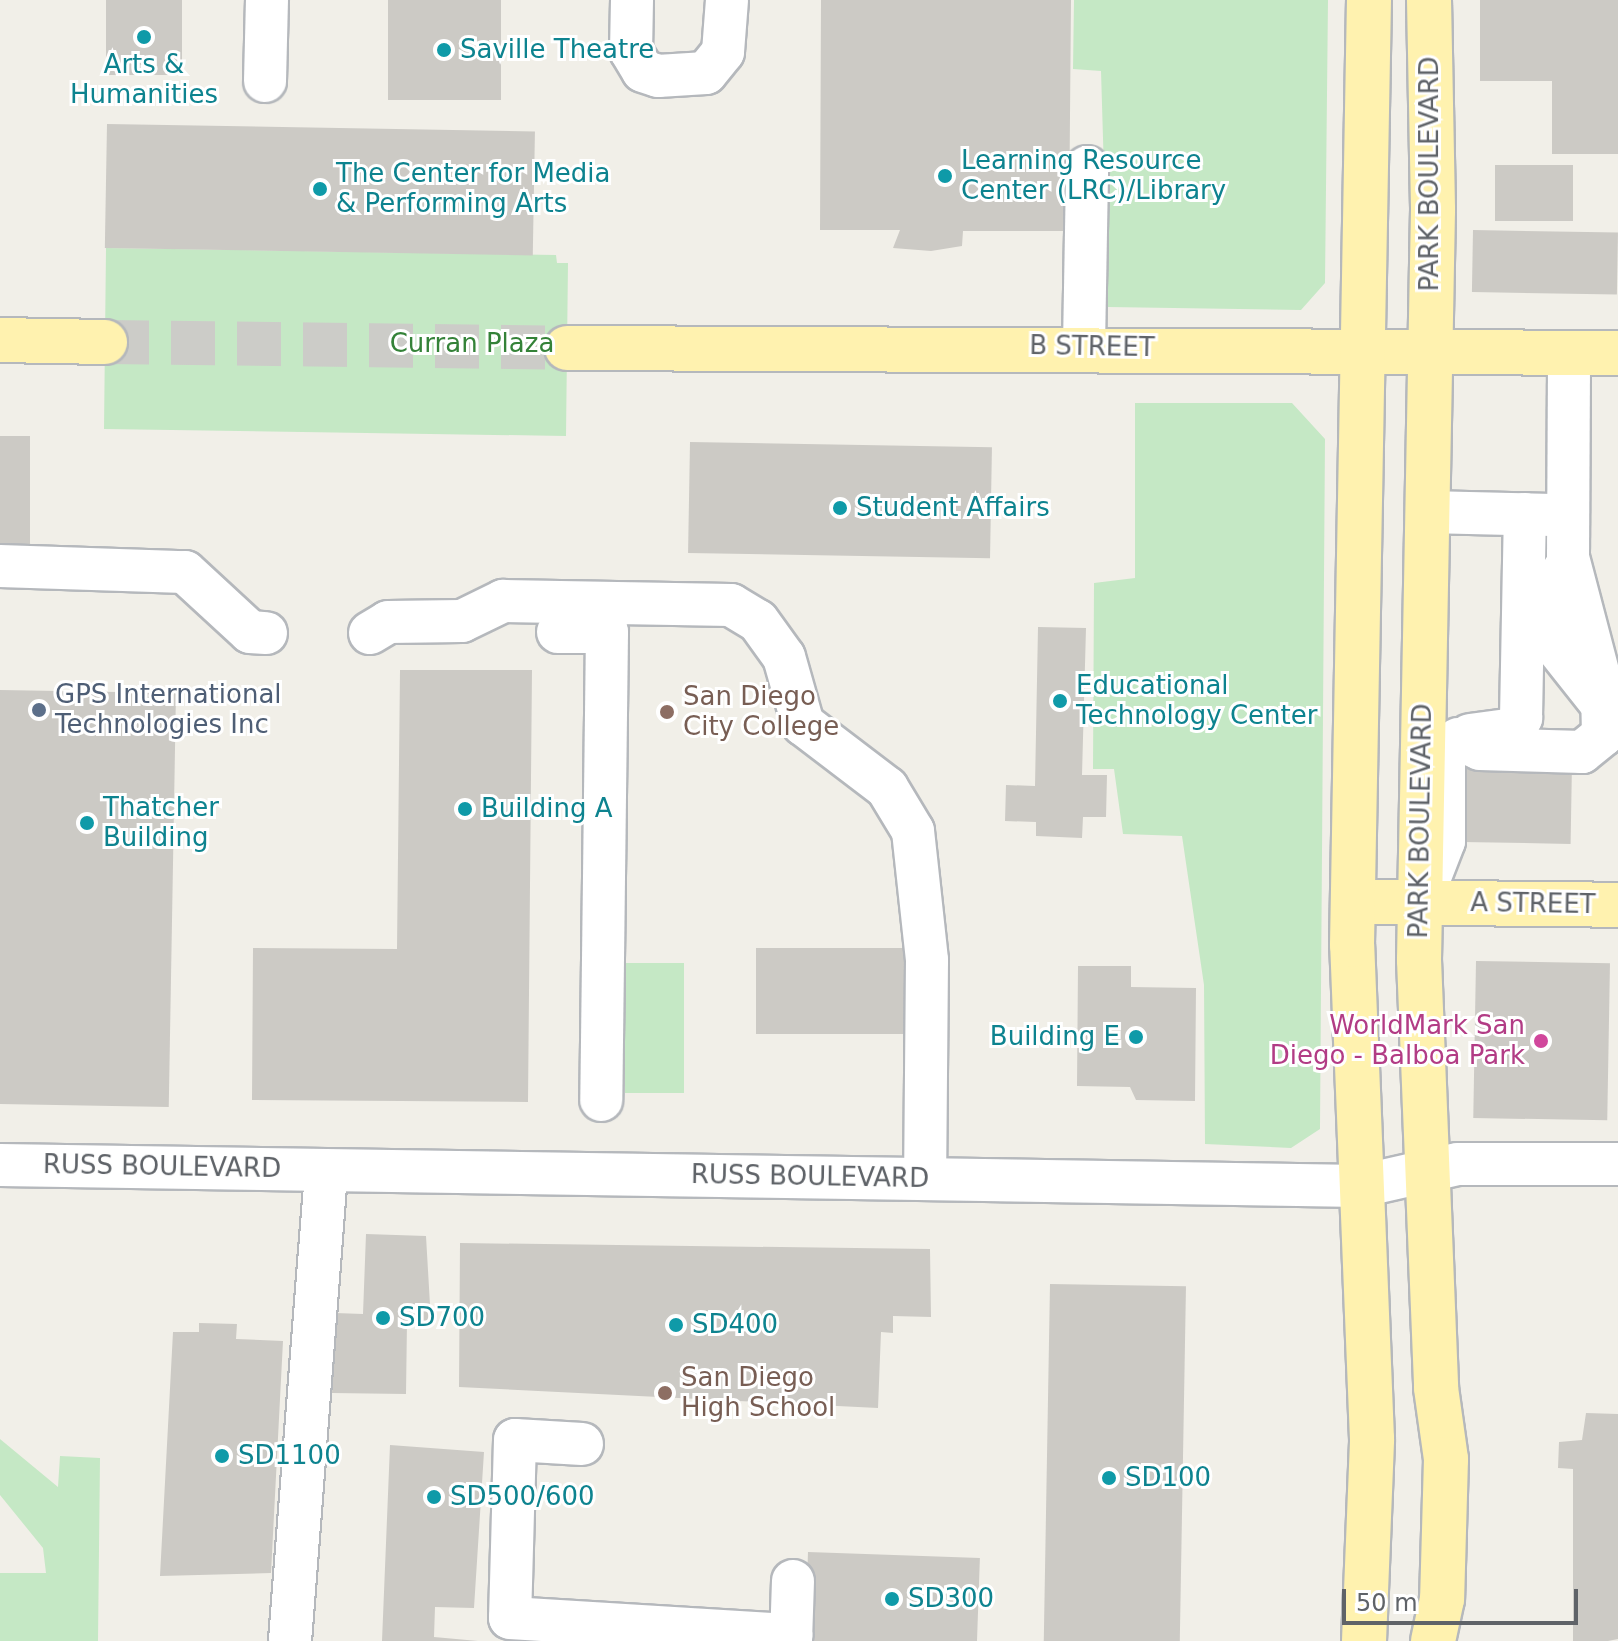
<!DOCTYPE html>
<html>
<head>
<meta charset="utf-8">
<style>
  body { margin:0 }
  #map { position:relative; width:1618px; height:1641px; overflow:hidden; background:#f1efe8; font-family:"DejaVu Sans",sans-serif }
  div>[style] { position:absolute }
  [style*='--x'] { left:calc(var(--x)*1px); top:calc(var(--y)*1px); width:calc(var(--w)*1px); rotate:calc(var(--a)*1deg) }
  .green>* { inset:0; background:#c5e8c5; transform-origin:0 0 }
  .building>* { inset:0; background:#cccac5; transform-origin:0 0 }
  .major-tunnel>* { height:44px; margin-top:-22px; transform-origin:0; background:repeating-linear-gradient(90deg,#ccccc8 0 44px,transparent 0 66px) }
  .roads { filter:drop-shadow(2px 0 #b5b8bc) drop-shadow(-2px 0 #b5b8bc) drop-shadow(0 2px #b5b8bc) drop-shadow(0 -2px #b5b8bc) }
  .minor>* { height:42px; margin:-21px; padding:0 21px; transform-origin:21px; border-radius:21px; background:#fff }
  .major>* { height:44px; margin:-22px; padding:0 22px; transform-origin:22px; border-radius:22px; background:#fff2af }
  .dots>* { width:22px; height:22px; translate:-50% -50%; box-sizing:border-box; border:4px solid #fff; border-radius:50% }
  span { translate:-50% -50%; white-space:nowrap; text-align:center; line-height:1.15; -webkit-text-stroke:6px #fff; paint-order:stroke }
  .culture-label { font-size:26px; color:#0d838f }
  .left { translate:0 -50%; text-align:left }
  .right { translate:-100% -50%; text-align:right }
  .street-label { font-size:26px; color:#5f6368 }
  .park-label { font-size:26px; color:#348238 }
  .service-label { font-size:26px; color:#4e5e75 }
  .education-label { font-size:26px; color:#785e54 }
  .hotel-label { font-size:26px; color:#b23c85 }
  .scale { position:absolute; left:1342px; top:1589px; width:236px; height:36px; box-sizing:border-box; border:4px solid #5f6368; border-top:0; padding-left:10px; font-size:24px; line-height:28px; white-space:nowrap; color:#5f6368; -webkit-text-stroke:6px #fff; paint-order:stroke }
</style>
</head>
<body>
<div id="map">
  <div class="green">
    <i style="clip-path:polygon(1074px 0,1328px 0,1325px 283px,1301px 310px,1108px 307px,1101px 71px,1073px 69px)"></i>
    <i style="clip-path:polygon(106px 248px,556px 255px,557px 263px,568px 263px,566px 436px,104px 429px)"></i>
    <i style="clip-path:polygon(1135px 403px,1292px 403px,1325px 439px,1320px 1129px,1291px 1148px,1205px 1144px,1204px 985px,1182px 836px,1123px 834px,1114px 769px,1093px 769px,1094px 583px,1135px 578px)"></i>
    <i style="left:625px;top:963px;width:59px;height:130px"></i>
    <i style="clip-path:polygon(0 1439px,58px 1487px,60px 1456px,100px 1458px,98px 1641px,0 1641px,0 1573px,46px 1573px,43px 1548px,0 1495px)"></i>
  </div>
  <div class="building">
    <i style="left:106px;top:0;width:76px;height:75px"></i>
    <i style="left:388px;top:0;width:113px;height:100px"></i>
    <i style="clip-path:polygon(821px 0,1071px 0,1069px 231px,963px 231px,962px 246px,931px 251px,893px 248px,900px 230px,820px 230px)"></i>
    <i style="clip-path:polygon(1480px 0,1618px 0,1618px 154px,1552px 154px,1552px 81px,1480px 81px)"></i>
    <i style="left:107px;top:124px;width:428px;height:124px;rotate:1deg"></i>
    <i style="left:1495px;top:165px;width:78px;height:56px"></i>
    <i style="left:1473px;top:230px;width:145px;height:62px;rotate:1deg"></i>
    <i style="left:0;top:436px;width:30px;height:114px"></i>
    <i style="left:690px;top:442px;width:302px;height:111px;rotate:1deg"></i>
    <i style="clip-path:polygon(1038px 627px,1086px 628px,1082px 775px,1107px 775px,1106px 817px,1083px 817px,1082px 838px,1036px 836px,1036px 822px,1005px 821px,1006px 785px,1035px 786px)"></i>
    <i style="clip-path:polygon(400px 670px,532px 670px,528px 1102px,252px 1100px,253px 948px,397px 949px)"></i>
    <i style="left:0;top:690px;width:176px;height:414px;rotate:1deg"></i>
    <i style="left:1463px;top:762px;width:109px;height:80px;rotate:1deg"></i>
    <i style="left:756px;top:948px;width:158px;height:86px"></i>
    <i style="left:1476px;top:961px;width:134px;height:157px;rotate:1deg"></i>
    <i style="clip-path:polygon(1078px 966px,1131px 966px,1131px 987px,1196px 988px,1195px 1101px,1136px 1100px,1130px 1087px,1077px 1086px)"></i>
    <i style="clip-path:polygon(366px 1234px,426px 1236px,431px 1322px,407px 1322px,406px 1394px,332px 1393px,335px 1313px,363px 1314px)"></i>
    <i style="clip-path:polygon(460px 1243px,930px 1249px,931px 1317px,893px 1316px,893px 1333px,881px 1332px,878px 1408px,459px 1387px)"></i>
    <i style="left:1050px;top:1284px;width:136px;height:357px;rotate:1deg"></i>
    <i style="clip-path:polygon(199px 1323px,237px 1324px,236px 1339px,283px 1341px,271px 1573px,160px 1576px,173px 1332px,199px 1332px)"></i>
    <i style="clip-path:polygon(1586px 1413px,1618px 1414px,1618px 1639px,1608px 1641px,1573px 1641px,1573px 1469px,1558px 1468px,1559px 1442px,1582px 1440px)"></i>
    <i style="clip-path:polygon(390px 1445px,484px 1452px,474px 1608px,435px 1607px,434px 1637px,478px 1641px,382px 1641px)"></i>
    <i style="left:808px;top:1552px;width:172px;height:89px;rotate:2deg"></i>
  </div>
  <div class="major-tunnel">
    <i style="--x:105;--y:342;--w:462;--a:0.7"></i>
  </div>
  <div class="roads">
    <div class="minor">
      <i style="--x:632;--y:0;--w:51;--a:91.1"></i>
      <i style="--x:631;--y:51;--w:23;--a:59"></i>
      <i style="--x:643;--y:71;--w:16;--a:18"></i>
      <i style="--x:658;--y:76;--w:48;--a:-3.6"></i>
      <i style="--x:706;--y:73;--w:27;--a:-51"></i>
      <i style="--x:723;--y:52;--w:52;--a:-85.6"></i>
      <i style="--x:265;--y:81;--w:81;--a:-88.6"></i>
      <i style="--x:1084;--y:346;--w:179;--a:-89"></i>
      <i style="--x:1427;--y:512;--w:126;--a:1.4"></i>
      <i style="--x:0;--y:566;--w:185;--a:1.9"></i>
      <i style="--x:185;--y:572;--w:88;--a:42.7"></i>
      <i style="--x:250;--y:632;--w:16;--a:4"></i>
      <i style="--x:1564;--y:569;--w:79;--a:95.1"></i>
      <i style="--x:1557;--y:648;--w:74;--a:51.6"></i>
      <i style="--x:558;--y:632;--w:49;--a:0"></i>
      <i style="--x:607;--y:632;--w:468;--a:90.7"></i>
      <i style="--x:370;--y:633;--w:21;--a:-31"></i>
      <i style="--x:388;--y:622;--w:74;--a:-0.8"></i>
      <i style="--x:462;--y:621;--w:46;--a:-26"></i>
      <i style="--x:503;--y:601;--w:228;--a:1"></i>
      <i style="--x:731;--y:605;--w:31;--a:31"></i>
      <i style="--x:758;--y:621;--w:44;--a:54.2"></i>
      <i style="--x:784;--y:657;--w:70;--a:74.2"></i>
      <i style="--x:803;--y:724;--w:106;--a:37.3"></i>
      <i style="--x:887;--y:788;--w:50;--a:58.8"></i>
      <i style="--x:913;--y:831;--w:130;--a:83.8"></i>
      <i style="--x:927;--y:960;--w:219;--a:90.5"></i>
      <i style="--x:1470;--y:735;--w:45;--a:-7.6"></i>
      <i style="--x:1515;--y:729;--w:13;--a:-61"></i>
      <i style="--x:1521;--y:718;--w:204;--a:-88.9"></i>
      <i style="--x:1458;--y:739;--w:24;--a:24"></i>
      <i style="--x:1480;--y:749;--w:102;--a:1.7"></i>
      <i style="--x:1582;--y:752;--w:27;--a:-39"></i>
      <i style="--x:1603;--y:735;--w:48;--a:-91.2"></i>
      <i style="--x:1602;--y:687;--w:134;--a:-104.7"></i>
      <i style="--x:1568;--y:557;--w:204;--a:-89.7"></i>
      <i style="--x:1423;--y:895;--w:58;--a:-68.7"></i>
      <i style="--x:1444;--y:841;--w:96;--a:-90"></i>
      <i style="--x:0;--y:1165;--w:1361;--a:0.88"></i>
      <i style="--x:1361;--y:1186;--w:99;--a:-12.8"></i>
      <i style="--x:1458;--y:1164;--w:160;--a:0"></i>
      <i style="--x:582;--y:1444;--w:67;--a:-176.6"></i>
      <i style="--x:515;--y:1440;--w:178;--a:91.6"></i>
      <i style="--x:510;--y:1618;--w:282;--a:3.5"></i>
      <i style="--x:290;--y:1641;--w:472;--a:-85.6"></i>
      <i style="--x:791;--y:1641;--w:60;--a:-88.1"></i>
    </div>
    <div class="major">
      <i style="--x:1429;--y:0;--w:210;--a:88.9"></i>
      <i style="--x:1433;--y:210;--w:750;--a:91.07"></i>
      <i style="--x:1419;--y:960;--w:428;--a:87.7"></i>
      <i style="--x:1436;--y:1388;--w:72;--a:82"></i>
      <i style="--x:1446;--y:1459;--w:140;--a:91.6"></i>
      <i style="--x:1442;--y:1599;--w:43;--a:102.1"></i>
      <i style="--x:0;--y:340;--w:105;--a:1.1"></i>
      <i style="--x:567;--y:348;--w:1051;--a:0.27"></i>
      <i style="--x:1353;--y:902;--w:265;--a:0.6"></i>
      <i style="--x:1364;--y:1641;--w:202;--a:-87.7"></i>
      <i style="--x:1372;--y:1439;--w:494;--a:-92.3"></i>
      <i style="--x:1352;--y:945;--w:945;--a:-88.97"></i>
    </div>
  </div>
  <div class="dots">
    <i style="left:144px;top:37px;background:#0f9aa8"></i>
    <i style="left:444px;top:50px;background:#0f9aa8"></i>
    <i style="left:945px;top:176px;background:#0f9aa8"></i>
    <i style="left:320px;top:189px;background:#0f9aa8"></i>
    <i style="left:840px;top:508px;background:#0f9aa8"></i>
    <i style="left:1060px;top:701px;background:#0f9aa8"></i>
    <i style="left:39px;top:710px;background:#5c6f8a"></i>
    <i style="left:667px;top:712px;background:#8d6e63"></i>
    <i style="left:465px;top:809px;background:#0f9aa8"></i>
    <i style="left:87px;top:823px;background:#0f9aa8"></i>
    <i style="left:1136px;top:1037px;background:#0f9aa8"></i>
    <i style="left:1541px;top:1041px;background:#d1479c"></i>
    <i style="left:383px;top:1318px;background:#0f9aa8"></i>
    <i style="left:676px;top:1325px;background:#0f9aa8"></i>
    <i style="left:665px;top:1393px;background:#8d6e63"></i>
    <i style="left:222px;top:1456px;background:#0f9aa8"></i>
    <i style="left:1109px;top:1478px;background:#0f9aa8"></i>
    <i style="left:434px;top:1497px;background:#0f9aa8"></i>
    <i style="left:892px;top:1599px;background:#0f9aa8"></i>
  </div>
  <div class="culture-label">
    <span class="left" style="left:460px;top:50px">Saville Theatre</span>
    <span style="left:144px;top:80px">Arts &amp;<br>Humanities</span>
    <span class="left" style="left:961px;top:176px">Learning Resource<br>Center (LRC)/Library</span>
    <span class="left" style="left:336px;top:189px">The Center for Media<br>&amp; Performing Arts</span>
    <span class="left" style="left:856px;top:508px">Student Affairs</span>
    <span class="left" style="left:1076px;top:701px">Educational<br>Technology Center</span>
    <span class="left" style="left:103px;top:823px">Thatcher<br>Building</span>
    <span class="left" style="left:481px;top:809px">Building A</span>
    <span class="right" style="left:1120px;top:1037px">Building E</span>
    <span class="left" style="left:399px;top:1318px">SD700</span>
    <span class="left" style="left:692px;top:1325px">SD400</span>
    <span class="left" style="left:238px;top:1456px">SD1100</span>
    <span class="left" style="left:1125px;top:1478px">SD100</span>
    <span class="left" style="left:450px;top:1497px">SD500/600</span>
    <span class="left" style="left:908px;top:1599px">SD300</span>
  </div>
  <div class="street-label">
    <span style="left:1430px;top:174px;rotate:-90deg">PARK BOULEVARD</span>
    <span style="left:1092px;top:347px;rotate:1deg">B STREET</span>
    <span style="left:1421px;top:821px;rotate:-89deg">PARK BOULEVARD</span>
    <span style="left:1533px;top:904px;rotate:1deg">A STREET</span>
    <span style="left:162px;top:1167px;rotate:1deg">RUSS BOULEVARD</span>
    <span style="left:810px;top:1177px;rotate:1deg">RUSS BOULEVARD</span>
  </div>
  <div class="park-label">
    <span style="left:472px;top:344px">Curran Plaza</span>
  </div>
  <div class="service-label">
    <span class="left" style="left:55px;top:710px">GPS International<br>Technologies Inc</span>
  </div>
  <div class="education-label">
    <span class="left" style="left:683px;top:712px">San Diego<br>City College</span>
    <span class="left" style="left:681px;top:1393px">San Diego<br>High School</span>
  </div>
  <div class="hotel-label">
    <span class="right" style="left:1525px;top:1041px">WorldMark San<br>Diego - Balboa Park</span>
  </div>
  <div class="scale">50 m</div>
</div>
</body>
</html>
